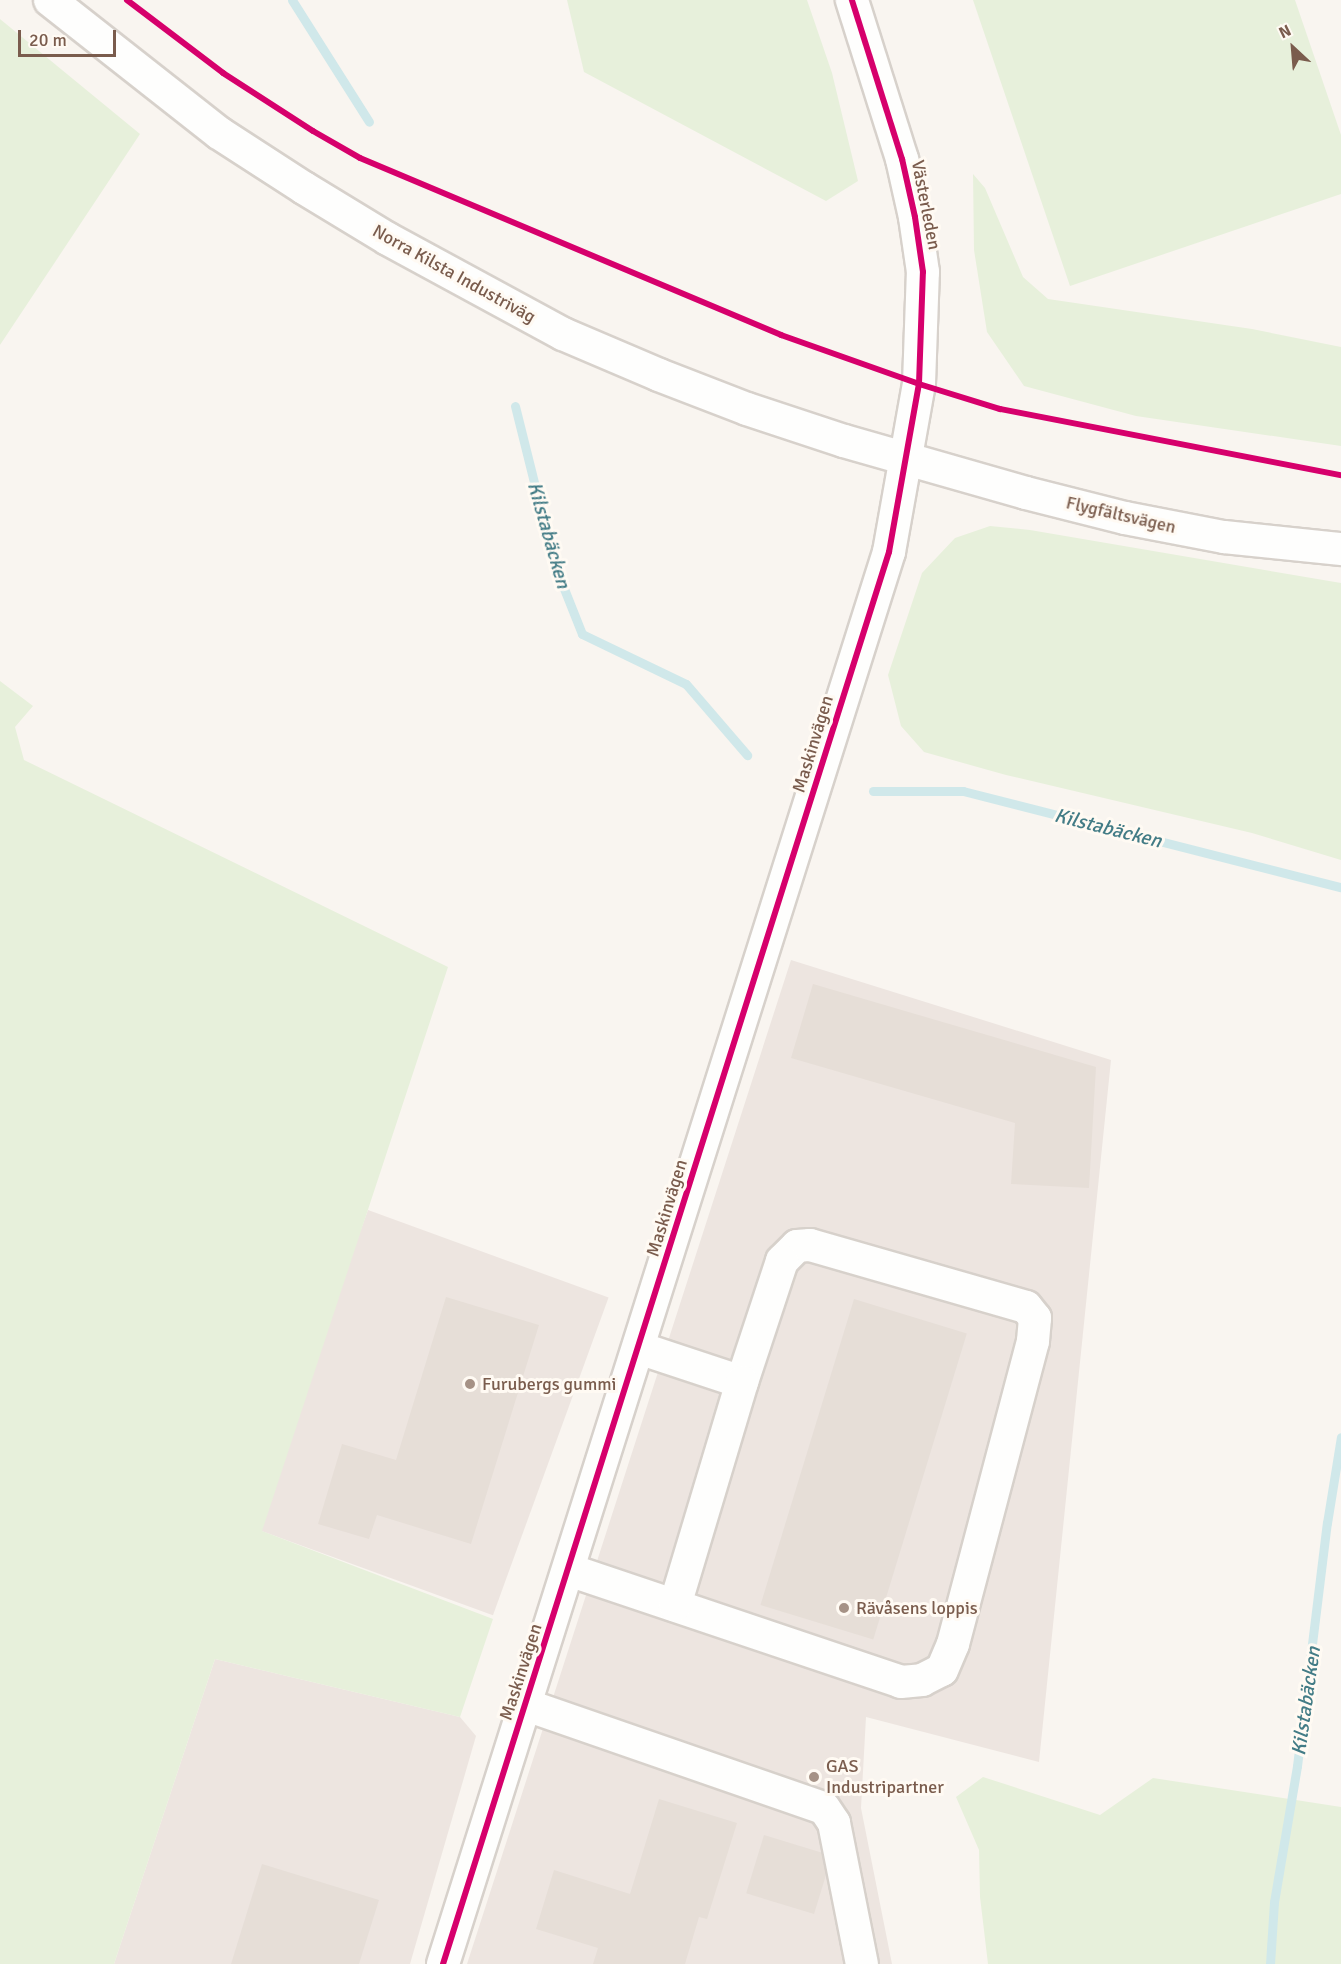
<!DOCTYPE html>
<html>
<head>
<meta charset="utf-8">
<style>
  body { margin:0 }
  #map { position:relative; width:1341px; height:1964px; overflow:hidden; background:#f9f5f0; font-family:Signika,sans-serif }
  div>[style] { position:absolute }
  [style*='--x'] { left:calc(var(--x)*1px); top:calc(var(--y)*1px); width:calc(var(--w)*1px); rotate:calc(var(--a)*1deg) }
  .industrial>* { inset:0; background:#ede5e0; transform-origin:0 0 }
  .green>* { inset:0; background:#e7f0db }
  .stream>* { height:9px; margin:-4.5px; padding:0 4.5px; transform-origin:4.5px; border-radius:4.5px; background:#d0e8ea }
  .building>* { inset:0; background:#e6ded7; transform-origin:0 0 }
  .roads { filter:drop-shadow(2px 0 #d7d1cb) drop-shadow(-2px 0 #d7d1cb) drop-shadow(0 2px #d7d1cb) drop-shadow(0 -2px #d7d1cb) }
  .minor>* { height:32px; margin:-16px; padding:0 16px; transform-origin:16px; border-radius:16px; background:#fefefd }
  .cycleway>* { height:6px; margin:-3px; padding:0 3px; transform-origin:3px; border-radius:3px; background:#d6006c }
  .dots>* { width:16px; height:16px; translate:-50% -50%; box-sizing:border-box; border:3px solid #fffaf3; border-radius:50% }
  span { translate:-50% -50%; white-space:nowrap; text-align:center; line-height:1.15; -webkit-text-stroke:6px #fffaf3; paint-order:stroke }
  .street-label { font-size:18px; color:#7a5c4d }
  .poi-label { font-size:18px; color:#7a5c4d }
  .left { translate:0 -50%; text-align:left }
  .water-label { font-size:20px; color:#437c86; font-style:italic }
  .north { position:absolute; left:1263px; top:18px; width:60px; height:60px; -webkit-text-stroke:4px #fffaf3; paint-order:stroke; rotate:334deg; font-size:16px; font-weight:700; line-height:24px; text-align:center; color:#7a5c4d }
  .north::after { content:''; display:block; margin:auto; width:21px; height:27px; background:#7a5c4d; clip-path:polygon(50% 0,100% 100%,50% 72%,0 100%) }
  .scale { position:absolute; left:18px; top:30px; width:98px; height:27px; box-sizing:border-box; border:3px solid #7a5c4d; border-top:0; padding-left:8px; font-size:18px; line-height:21px; white-space:nowrap; color:#7a5c4d; -webkit-text-stroke:4px #fffaf3; paint-order:stroke }
</style>
</head>
<body>
<div id="map">
  <div class="industrial">
    <i style="clip-path:polygon(791px 960px,1111px 1060px,1039px 1762px,866px 1717px,861px 1808px,892px 1964px,467px 1964px)"></i>
    <i style="left:368px;top:1210px;width:256px;height:338px;rotate:20deg"></i>
    <i style="clip-path:polygon(215px 1659px,460px 1717px,476px 1736px,410px 1964px,114px 1964px)"></i>
  </div>
  <div class="green">
    <i style="clip-path:polygon(567px 0,807px 0,832px 73px,858px 181px,826px 201px,584px 72px)"></i>
    <i style="clip-path:polygon(973px 0,1295px 0,1341px 135px,1341px 194px,1070px 286px)"></i>
    <i style="clip-path:polygon(0 19px,140px 134px,0 345px)"></i>
    <i style="clip-path:polygon(973px 174px,985px 188px,1023px 277px,1048px 299px,1252px 329px,1341px 347px,1341px 446px,1136px 416px,1024px 386px,987px 332px,974px 250px)"></i>
    <i style="clip-path:polygon(990px 526px,1030px 530px,1341px 583px,1341px 860px,1252px 833px,1006px 775px,924px 752px,901px 726px,888px 675px,922px 573px,955px 538px)"></i>
    <i style="clip-path:polygon(0 681px,33px 706px,15px 727px,24px 760px,448px 967px,262px 1531px,493px 1619px,460px 1717px,215px 1659px,114px 1964px,0 1964px)"></i>
    <i style="clip-path:polygon(983px 1777px,1100px 1815px,1153px 1778px,1341px 1807px,1341px 1964px,988px 1964px,980px 1897px,979px 1850px,956px 1797px)"></i>
  </div>
  <div class="stream">
    <i style="--x:292;--y:0;--w:144;--a:57.7"></i>
    <i style="--x:515;--y:406;--w:165;--a:76"></i>
    <i style="--x:555;--y:566;--w:73;--a:68.3"></i>
    <i style="--x:582;--y:634;--w:115;--a:25.7"></i>
    <i style="--x:686;--y:684;--w:94;--a:49.3"></i>
    <i style="--x:873;--y:791;--w:90;--a:0"></i>
    <i style="--x:963;--y:791;--w:390;--a:14.3"></i>
    <i style="--x:1270;--y:1964;--w:62;--a:-86.3"></i>
    <i style="--x:1274;--y:1902;--w:138;--a:-80.4"></i>
    <i style="--x:1297;--y:1766;--w:245;--a:-83"></i>
    <i style="--x:1327;--y:1523;--w:87;--a:-80.8"></i>
  </div>
  <div class="building">
    <i style="clip-path:polygon(813px 984px,1096px 1067px,1089px 1188px,1011px 1184px,1015px 1123px,791px 1058px)"></i>
    <i style="clip-path:polygon(446px 1297px,539px 1325px,471px 1544px,377px 1515px,369px 1539px,318px 1524px,342px 1444px,396px 1460px)"></i>
    <i style="left:854px;top:1299px;width:118px;height:320px;rotate:17deg"></i>
    <i style="clip-path:polygon(659px 1799px,737px 1823px,707px 1919px,699px 1917px,685px 1964px,593px 1964px,598px 1948px,536px 1929px,554px 1870px,630px 1894px)"></i>
    <i style="left:764px;top:1835px;width:71px;height:61px;rotate:17deg"></i>
    <i style="clip-path:polygon(262px 1864px,379px 1900px,359px 1964px,231px 1964px)"></i>
  </div>
  <div class="roads">
    <div class="minor">
      <i style="--x:50;--y:0;--w:215;--a:38.2"></i>
      <i style="--x:219;--y:133;--w:101;--a:32.9"></i>
      <i style="--x:304;--y:188;--w:98;--a:31.3"></i>
      <i style="--x:388;--y:239;--w:199;--a:28.5"></i>
      <i style="--x:563;--y:334;--w:104;--a:23.1"></i>
      <i style="--x:659;--y:375;--w:94;--a:21.1"></i>
      <i style="--x:747;--y:409;--w:102;--a:18.3"></i>
      <i style="--x:844;--y:441;--w:189;--a:15.9"></i>
      <i style="--x:1026;--y:493;--w:102;--a:14.2"></i>
      <i style="--x:1125;--y:518;--w:101;--a:10.9"></i>
      <i style="--x:1224;--y:537;--w:118;--a:5.9"></i>
      <i style="--x:639;--y:1348;--w:108;--a:18.3"></i>
      <i style="--x:569;--y:1570;--w:350;--a:18.6"></i>
      <i style="--x:901;--y:1682;--w:21;--a:-5"></i>
      <i style="--x:922;--y:1680;--w:22;--a:-27"></i>
      <i style="--x:942;--y:1670;--w:28;--a:-67"></i>
      <i style="--x:953;--y:1644;--w:313;--a:-75.2"></i>
      <i style="--x:1033;--y:1341;--w:23;--a:-85"></i>
      <i style="--x:1035;--y:1318;--w:14;--a:-129"></i>
      <i style="--x:1026;--y:1307;--w:225;--a:-164"></i>
      <i style="--x:810;--y:1245;--w:13;--a:176"></i>
      <i style="--x:797;--y:1246;--w:21;--a:135"></i>
      <i style="--x:782;--y:1261;--w:127;--a:108.3"></i>
      <i style="--x:742;--y:1382;--w:233;--a:106.7"></i>
      <i style="--x:526;--y:1705;--w:315;--a:19.1"></i>
      <i style="--x:824;--y:1808;--w:18;--a:56"></i>
      <i style="--x:834;--y:1823;--w:144;--a:78.8"></i>
      <i style="--x:443;--y:1964;--w:1481;--a:-72.47"></i>
      <i style="--x:889;--y:552;--w:171;--a:-79.9"></i>
      <i style="--x:919;--y:384;--w:112;--a:-88"></i>
      <i style="--x:923;--y:272;--w:56;--a:-98.3"></i>
      <i style="--x:915;--y:217;--w:59;--a:-102.6"></i>
      <i style="--x:902;--y:159;--w:167;--a:-107.5"></i>
    </div>
  </div>
  <div class="cycleway">
    <i style="--x:127;--y:0;--w:121;--a:37.2"></i>
    <i style="--x:223;--y:73;--w:107;--a:32.8"></i>
    <i style="--x:313;--y:131;--w:54;--a:29.9"></i>
    <i style="--x:360;--y:158;--w:457;--a:22.8"></i>
    <i style="--x:781;--y:335;--w:146;--a:19.5"></i>
    <i style="--x:919;--y:384;--w:85;--a:17.2"></i>
    <i style="--x:1000;--y:409;--w:347;--a:11"></i>
    <i style="--x:443;--y:1964;--w:1481;--a:-72.47"></i>
    <i style="--x:889;--y:552;--w:171;--a:-79.9"></i>
    <i style="--x:919;--y:384;--w:112;--a:-88"></i>
    <i style="--x:923;--y:272;--w:56;--a:-98.3"></i>
    <i style="--x:915;--y:217;--w:59;--a:-102.6"></i>
    <i style="--x:902;--y:159;--w:167;--a:-107.5"></i>
  </div>
  <div class="dots">
    <i style="left:470px;top:1384px;background:#a69286"></i>
    <i style="left:844px;top:1608px;background:#a69286"></i>
    <i style="left:814px;top:1777px;background:#a69286"></i>
  </div>
  <div class="street-label">
    <span style="left:926px;top:205px;rotate:79deg">Västerleden</span>
    <span style="left:454px;top:274px;rotate:29deg">Norra Kilsta Industriväg</span>
    <span style="left:1121px;top:515px;rotate:13deg">Flygfältsvägen</span>
    <span style="left:813px;top:744px;rotate:-73deg">Maskinvägen</span>
    <span style="left:667px;top:1208px;rotate:-73deg">Maskinvägen</span>
    <span style="left:521px;top:1672px;rotate:-72deg">Maskinvägen</span>
  </div>
  <div class="poi-label">
    <span class="left" style="left:482px;top:1384px">Furubergs gummi</span>
    <span class="left" style="left:856px;top:1608px">Rävåsens loppis</span>
    <span class="left" style="left:826px;top:1777px">GAS<br>Industripartner</span>
  </div>
  <div class="water-label">
    <span style="left:549px;top:535px;rotate:74deg">Kilstabäcken</span>
    <span style="left:1108px;top:828px;rotate:14deg">Kilstabäcken</span>
    <span style="left:1306px;top:1701px;rotate:-82deg">Kilstabäcken</span>
  </div>
  <div class="north">N</div>
  <div class="scale">20 m</div>
</div>
</body>
</html>
